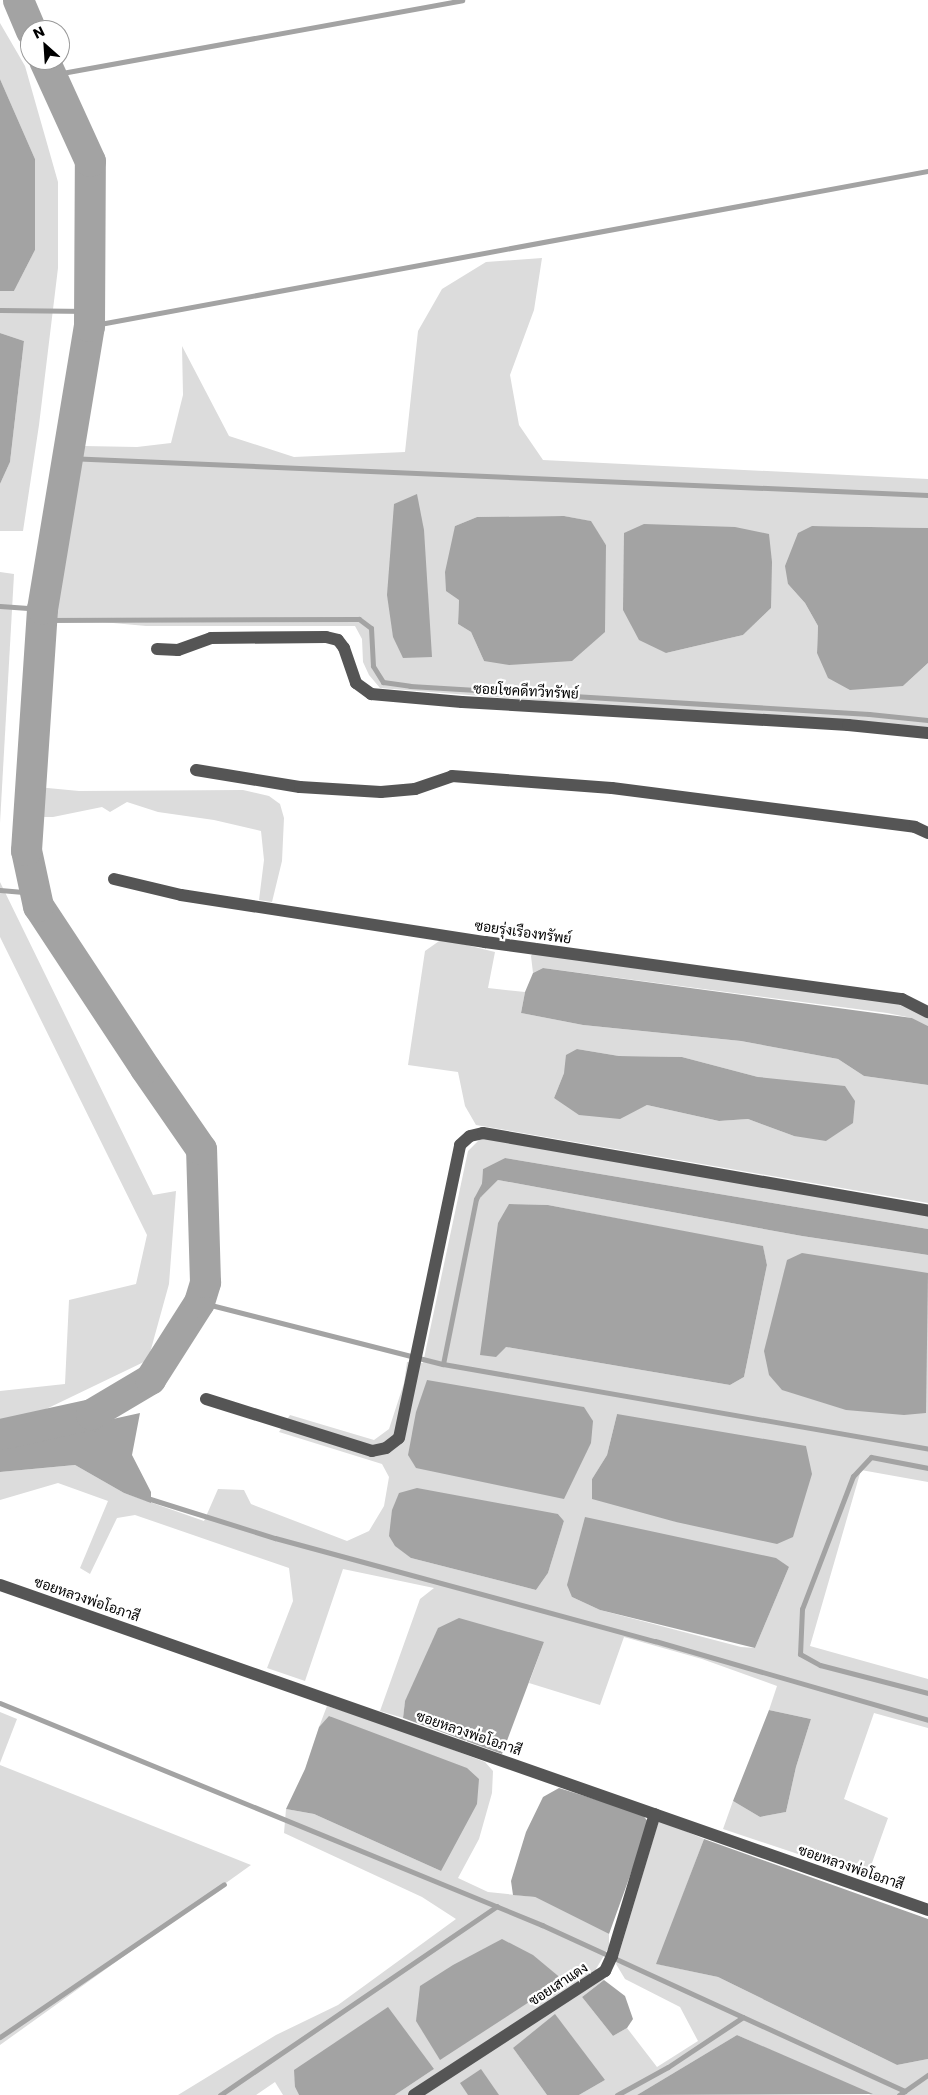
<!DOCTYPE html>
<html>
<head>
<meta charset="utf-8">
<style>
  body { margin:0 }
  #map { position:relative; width:928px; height:2095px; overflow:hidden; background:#fff; font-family:Poppins,Sarabun,sans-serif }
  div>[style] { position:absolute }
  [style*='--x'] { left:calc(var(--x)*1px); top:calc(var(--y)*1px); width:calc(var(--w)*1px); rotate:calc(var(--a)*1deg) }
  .green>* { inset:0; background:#dcdcdc }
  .water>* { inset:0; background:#a3a3a3 }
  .stream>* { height:5px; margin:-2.5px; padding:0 2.5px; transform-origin:2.5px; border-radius:2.5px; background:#a3a3a3 }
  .river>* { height:31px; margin:-15.5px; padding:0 15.5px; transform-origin:15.5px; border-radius:15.5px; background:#a3a3a3 }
  .minor>* { height:12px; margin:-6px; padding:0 6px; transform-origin:6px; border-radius:6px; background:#555 }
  span { translate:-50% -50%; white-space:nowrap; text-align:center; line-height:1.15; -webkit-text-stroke:4.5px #fff; paint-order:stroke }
  .street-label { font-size:14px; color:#000 }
  .north { position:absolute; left:20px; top:20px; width:50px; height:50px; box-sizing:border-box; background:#fff; border:1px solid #999; border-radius:50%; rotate:334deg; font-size:14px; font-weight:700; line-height:20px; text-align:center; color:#000 }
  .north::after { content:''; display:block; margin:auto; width:18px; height:22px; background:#000; clip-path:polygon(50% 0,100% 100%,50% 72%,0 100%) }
</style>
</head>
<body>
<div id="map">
  <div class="green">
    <i style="clip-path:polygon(0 23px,25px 66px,58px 182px,58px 268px,39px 425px,23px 531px,0 531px,0 484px,10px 462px,24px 341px,0 333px,0 291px,14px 291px,35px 250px,35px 159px,0 79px)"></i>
    <i style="clip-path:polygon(evenodd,542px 258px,534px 310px,510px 375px,519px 425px,543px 460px,928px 479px,928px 528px,812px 526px,788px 584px,805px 603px,818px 626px,817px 653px,903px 686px,928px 663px,928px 731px,380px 688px,369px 675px,363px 662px,362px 639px,355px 626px,146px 626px,47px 617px,81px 467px,83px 446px,137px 447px,171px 443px,183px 395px,182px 346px,229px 436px,294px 457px,405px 452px,418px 331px,442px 289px,486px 262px,542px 258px,564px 516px,590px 521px,606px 545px,484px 661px,471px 632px,458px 624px,459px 600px,455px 526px,477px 517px,564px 516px,542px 258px,771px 608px,743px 635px,666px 653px,771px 608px)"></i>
    <i style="clip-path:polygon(0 572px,14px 574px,0 823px)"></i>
    <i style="clip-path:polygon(37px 787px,79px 791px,243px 790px,269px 796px,280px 804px,284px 818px,282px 861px,272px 902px,259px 900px,264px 860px,261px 831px,214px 820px,158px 812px,127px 802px,110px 812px,102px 807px,53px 817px,34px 817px)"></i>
    <i style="clip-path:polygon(0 882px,153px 1195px,176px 1191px,169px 1284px,148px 1360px,42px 1411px,0 1420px,0 1391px,65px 1384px,69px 1300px,136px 1284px,147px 1235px,0 937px)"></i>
    <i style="clip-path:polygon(evenodd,442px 939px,495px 952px,488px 988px,525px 992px,521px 1013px,583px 1025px,741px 1041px,838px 1059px,864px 1076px,928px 1085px,928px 1203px,476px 1125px,465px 1106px,458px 1072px,408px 1065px,425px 951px,442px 939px,577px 1049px,619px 1056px,682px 1057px,758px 1077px,794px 1136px,748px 1119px,719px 1121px,647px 1105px,620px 1118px,554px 1098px,564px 1073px,577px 1049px)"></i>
    <i style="clip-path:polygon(534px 951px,906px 1004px,928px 1014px,928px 1026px,912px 1018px,887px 1013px,543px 968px,533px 973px,531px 956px)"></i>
    <i style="clip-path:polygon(evenodd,488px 1138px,928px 1215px,928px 1229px,505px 1158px,483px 1169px,482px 1196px,498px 1180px,802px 1236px,928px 1255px,928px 1482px,861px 1470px,810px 1646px,928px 1679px,928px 1728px,874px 1713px,844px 1799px,888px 1818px,867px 1877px,723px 1829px,733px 1801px,760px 1817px,786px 1812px,796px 1767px,811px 1719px,769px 1710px,777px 1686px,702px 1659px,624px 1637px,600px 1705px,529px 1683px,544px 1642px,405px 1701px,403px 1718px,380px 1711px,420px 1599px,434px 1588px,343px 1569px,305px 1681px,267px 1668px,293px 1601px,289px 1568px,135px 1515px,117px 1518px,90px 1574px,80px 1568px,108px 1501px,58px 1483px,0 1500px,0 1472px,75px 1465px,124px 1493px,204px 1521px,218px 1489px,244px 1490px,251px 1504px,347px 1541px,369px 1531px,384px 1506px,389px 1477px,382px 1464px,279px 1432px,290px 1415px,374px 1440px,389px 1429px,404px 1383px,407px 1362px,423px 1363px,468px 1151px,479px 1140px,488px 1138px,509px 1204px,548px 1205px,763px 1247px,767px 1265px,744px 1377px,730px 1385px,506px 1347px,509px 1204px,488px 1138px,617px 1414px,676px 1522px,592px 1479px,607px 1455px,617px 1414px,488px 1138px,558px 1514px,564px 1521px,548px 1573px,536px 1590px,411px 1558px,558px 1514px,488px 1138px,789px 1567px,755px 1648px,741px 1647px,600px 1610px,572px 1597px,789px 1567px)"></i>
    <i style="clip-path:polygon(327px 1706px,391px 1726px,485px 1762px,493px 1771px,492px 1793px,479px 1839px,458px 1878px,488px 1892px,535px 1897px,609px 1934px,609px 1947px,596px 1969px,604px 1980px,582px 1997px,613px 2036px,627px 2028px,657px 2067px,698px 2041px,680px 2007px,625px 1979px,616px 1964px,659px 1820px,704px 1839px,657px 1964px,718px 1977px,897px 2065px,928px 2059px,928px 2095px,871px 2095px,737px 2035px,637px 2095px,579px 2095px,605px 2080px,513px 2048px,547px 2095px,395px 2095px,434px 2069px,295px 2087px,299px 2095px,283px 2095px,275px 2082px,256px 2095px,178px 2095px,276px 2035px,338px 2005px,456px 1919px,422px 1897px,284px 1833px,286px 1809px,314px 1814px,441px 1871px,330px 1716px,319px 1727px)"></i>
    <i style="clip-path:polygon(0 1712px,17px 1719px,0 1763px)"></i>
    <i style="clip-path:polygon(0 1765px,251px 1865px,0 2045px)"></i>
  </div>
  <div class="water">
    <i style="clip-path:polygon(0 79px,35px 159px,35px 250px,14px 291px,0 291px)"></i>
    <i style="clip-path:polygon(0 333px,24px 341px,10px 462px,0 484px)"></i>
    <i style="clip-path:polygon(417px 494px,424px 530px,432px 657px,403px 658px,393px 637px,387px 595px,394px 504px)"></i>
    <i style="clip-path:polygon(564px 516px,591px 521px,606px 545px,605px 632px,572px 661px,509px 665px,484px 661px,471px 632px,458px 624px,459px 600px,446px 591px,445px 572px,455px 526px,477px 517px)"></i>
    <i style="clip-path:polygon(644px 524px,735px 527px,769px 534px,772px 562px,771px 608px,743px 635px,666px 653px,639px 640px,623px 610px,624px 533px)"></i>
    <i style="clip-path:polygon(812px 526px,928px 528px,928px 663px,903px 686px,850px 690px,828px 678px,817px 653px,818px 626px,805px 603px,788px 584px,785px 566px,798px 533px)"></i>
    <i style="clip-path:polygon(543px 968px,912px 1018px,928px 1026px,928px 1085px,864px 1076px,838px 1059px,741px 1041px,583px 1025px,521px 1013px,525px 992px,533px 973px)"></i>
    <i style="clip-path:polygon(577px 1049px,619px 1056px,682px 1057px,758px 1077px,845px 1086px,855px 1101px,853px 1123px,826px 1141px,794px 1136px,748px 1119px,719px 1121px,647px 1105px,620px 1119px,579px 1115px,554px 1098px,564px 1073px,566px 1055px)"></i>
    <i style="clip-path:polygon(505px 1158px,928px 1229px,928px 1255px,802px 1236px,498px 1180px,481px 1197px,483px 1169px)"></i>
    <i style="clip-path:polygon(509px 1204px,548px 1205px,763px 1246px,767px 1265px,744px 1377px,730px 1385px,506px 1347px,496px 1357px,480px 1355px,498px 1223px)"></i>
    <i style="clip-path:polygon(802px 1253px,928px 1273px,926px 1413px,904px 1415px,846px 1410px,782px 1390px,769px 1375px,764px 1351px,787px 1260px)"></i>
    <i style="clip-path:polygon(427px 1380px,584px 1407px,593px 1421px,591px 1443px,564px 1499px,416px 1468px,408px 1455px,416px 1412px)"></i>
    <i style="clip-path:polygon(140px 1413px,132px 1455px,151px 1492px,151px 1503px,124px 1493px,75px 1465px,0 1472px,0 1444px)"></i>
    <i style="clip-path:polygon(617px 1414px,806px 1446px,812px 1474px,793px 1537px,777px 1544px,676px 1522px,592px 1499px,592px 1479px,607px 1455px)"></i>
    <i style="clip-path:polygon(417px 1488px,558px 1514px,564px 1521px,548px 1573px,536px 1590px,411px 1558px,395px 1546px,389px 1536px,392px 1510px,399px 1493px)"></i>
    <i style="clip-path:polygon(585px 1517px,776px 1558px,789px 1567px,755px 1648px,600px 1610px,572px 1597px,567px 1585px)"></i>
    <i style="clip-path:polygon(459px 1618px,544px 1642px,502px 1754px,403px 1718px,405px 1701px,438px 1628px)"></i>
    <i style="clip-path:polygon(769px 1710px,811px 1719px,796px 1767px,786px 1812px,760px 1817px,733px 1801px)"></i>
    <i style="clip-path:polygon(329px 1716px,467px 1768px,479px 1779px,477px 1804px,441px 1871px,314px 1814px,286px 1809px,305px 1769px,319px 1727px)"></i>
    <i style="clip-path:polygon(559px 1788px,642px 1814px,649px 1823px,609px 1934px,535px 1897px,513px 1895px,511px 1881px,526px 1832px,543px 1797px)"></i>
    <i style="clip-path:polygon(704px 1839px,928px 1919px,928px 2059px,897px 2065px,718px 1977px,656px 1964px)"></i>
    <i style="clip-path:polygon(502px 1939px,533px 1955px,563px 1980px,440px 2060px,416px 2021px,420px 1986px,453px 1965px)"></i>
    <i style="clip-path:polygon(604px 1980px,625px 1996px,633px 2019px,627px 2028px,613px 2036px,582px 1997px)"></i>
    <i style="clip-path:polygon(388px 2007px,434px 2069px,395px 2095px,299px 2095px,295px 2087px,294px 2070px)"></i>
    <i style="clip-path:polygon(555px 2014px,605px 2080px,579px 2095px,547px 2095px,513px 2048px)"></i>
    <i style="clip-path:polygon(737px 2035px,873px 2094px,637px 2095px)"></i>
    <i style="clip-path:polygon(481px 2069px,499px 2095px,468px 2095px,460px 2083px)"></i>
  </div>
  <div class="stream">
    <i style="--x:51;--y:75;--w:418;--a:-10.3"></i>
    <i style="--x:0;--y:310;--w:89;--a:0.6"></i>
    <i style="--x:89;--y:326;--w:853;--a:-10.47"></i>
    <i style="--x:67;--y:458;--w:862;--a:2.46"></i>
    <i style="--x:0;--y:606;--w:42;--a:4.1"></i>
    <i style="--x:41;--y:620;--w:318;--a:-0.2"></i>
    <i style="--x:359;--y:619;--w:15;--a:37"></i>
    <i style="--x:371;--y:628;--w:38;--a:87"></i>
    <i style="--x:373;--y:666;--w:19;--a:58"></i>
    <i style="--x:383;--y:682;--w:27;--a:8"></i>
    <i style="--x:410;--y:686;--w:460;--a:3.5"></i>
    <i style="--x:869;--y:714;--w:59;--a:5.8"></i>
    <i style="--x:0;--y:890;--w:35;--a:5"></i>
    <i style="--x:199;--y:1302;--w:252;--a:14.3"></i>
    <i style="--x:443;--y:1364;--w:492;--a:9.9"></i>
    <i style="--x:443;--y:1364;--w:168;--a:-78.7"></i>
    <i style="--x:476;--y:1199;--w:17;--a:-62"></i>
    <i style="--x:91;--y:1414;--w:16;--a:72"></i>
    <i style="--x:928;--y:1468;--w:58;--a:-169.1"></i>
    <i style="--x:871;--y:1457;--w:26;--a:133"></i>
    <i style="--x:853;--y:1476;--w:142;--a:111"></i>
    <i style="--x:802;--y:1609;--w:45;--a:92.5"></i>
    <i style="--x:800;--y:1654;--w:23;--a:29"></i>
    <i style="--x:820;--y:1665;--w:112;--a:14.5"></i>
    <i style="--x:147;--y:1498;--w:134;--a:17.4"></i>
    <i style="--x:275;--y:1538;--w:394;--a:15.2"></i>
    <i style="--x:655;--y:1641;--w:284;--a:16.1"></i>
    <i style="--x:0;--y:1703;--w:586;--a:22.27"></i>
    <i style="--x:542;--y:1925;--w:399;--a:24.6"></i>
    <i style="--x:0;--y:2037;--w:271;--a:-34.3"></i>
    <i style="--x:220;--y:2095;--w:335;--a:-34.3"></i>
    <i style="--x:617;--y:2095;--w:58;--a:-28.8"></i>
    <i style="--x:668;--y:2067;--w:90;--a:-33.7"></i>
    <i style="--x:899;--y:2095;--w:35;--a:-35"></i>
  </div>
  <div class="river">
    <i style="--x:18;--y:0;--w:33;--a:67"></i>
    <i style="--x:0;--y:1434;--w:93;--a:-12.4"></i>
    <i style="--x:91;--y:1414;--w:69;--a:-30.7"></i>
    <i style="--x:150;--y:1379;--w:91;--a:-57.5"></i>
    <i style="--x:199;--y:1302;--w:21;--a:-73"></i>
    <i style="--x:205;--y:1282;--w:133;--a:-91.7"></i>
    <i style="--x:201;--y:1149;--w:98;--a:-124.7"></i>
    <i style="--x:145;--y:1068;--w:194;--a:-123.4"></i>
    <i style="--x:38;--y:906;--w:57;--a:-102.1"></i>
    <i style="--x:26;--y:850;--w:242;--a:-86.2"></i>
    <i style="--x:42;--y:609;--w:287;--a:-80.6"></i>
    <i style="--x:89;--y:326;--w:165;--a:-89.7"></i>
    <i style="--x:90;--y:161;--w:111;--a:-114.5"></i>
  </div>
  <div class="minor">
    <i style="--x:157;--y:649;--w:21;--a:3"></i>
    <i style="--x:178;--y:650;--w:35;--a:-20"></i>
    <i style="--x:211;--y:638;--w:115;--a:-0.5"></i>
    <i style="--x:326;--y:637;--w:12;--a:14"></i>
    <i style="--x:338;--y:640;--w:10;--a:53"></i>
    <i style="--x:344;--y:648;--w:37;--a:71"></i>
    <i style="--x:356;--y:683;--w:19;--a:36"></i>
    <i style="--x:371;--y:694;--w:91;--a:5"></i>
    <i style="--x:462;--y:702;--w:387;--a:3.4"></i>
    <i style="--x:848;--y:725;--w:80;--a:5.7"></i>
    <i style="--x:196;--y:770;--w:105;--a:9.3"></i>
    <i style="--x:300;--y:787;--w:81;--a:3.5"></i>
    <i style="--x:381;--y:792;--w:34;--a:-5"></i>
    <i style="--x:415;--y:789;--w:39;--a:-19"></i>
    <i style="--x:452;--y:776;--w:160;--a:4.3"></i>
    <i style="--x:612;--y:788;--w:305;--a:7.3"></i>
    <i style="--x:915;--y:827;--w:14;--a:25"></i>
    <i style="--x:114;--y:879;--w:69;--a:13.4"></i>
    <i style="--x:181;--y:895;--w:308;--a:8.8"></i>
    <i style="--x:485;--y:942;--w:421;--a:7.8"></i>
    <i style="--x:902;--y:999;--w:29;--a:27"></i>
    <i style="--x:206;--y:1399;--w:174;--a:17.4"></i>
    <i style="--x:372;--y:1451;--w:14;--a:-12"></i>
    <i style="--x:386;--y:1448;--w:16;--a:-38"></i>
    <i style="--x:399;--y:1438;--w:299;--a:-78.2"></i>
    <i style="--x:460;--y:1145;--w:13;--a:-42"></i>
    <i style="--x:470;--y:1136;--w:13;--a:-13"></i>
    <i style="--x:483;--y:1133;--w:452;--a:9.9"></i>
    <i style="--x:0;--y:1585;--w:983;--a:19.3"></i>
    <i style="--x:414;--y:2095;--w:228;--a:-33"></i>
    <i style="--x:605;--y:1971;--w:17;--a:-65"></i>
    <i style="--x:612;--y:1956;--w:148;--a:-73.2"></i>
  </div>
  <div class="street-label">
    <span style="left:526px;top:691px;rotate:3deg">ซอยโชคดีทวีทรัพย์</span>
    <span style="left:523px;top:932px;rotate:8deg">ซอยรุ่งเรืองทรัพย์</span>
    <span style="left:87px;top:1599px;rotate:19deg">ซอยหลวงพ่อโอภาสี</span>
    <span style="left:469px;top:1733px;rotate:19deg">ซอยหลวงพ่อโอภาสี</span>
    <span style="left:851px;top:1867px;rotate:19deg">ซอยหลวงพ่อโอภาสี</span>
    <span style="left:558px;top:1984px;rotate:-33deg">ซอยเสาแดง</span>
  </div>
  <div class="north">N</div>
</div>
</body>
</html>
